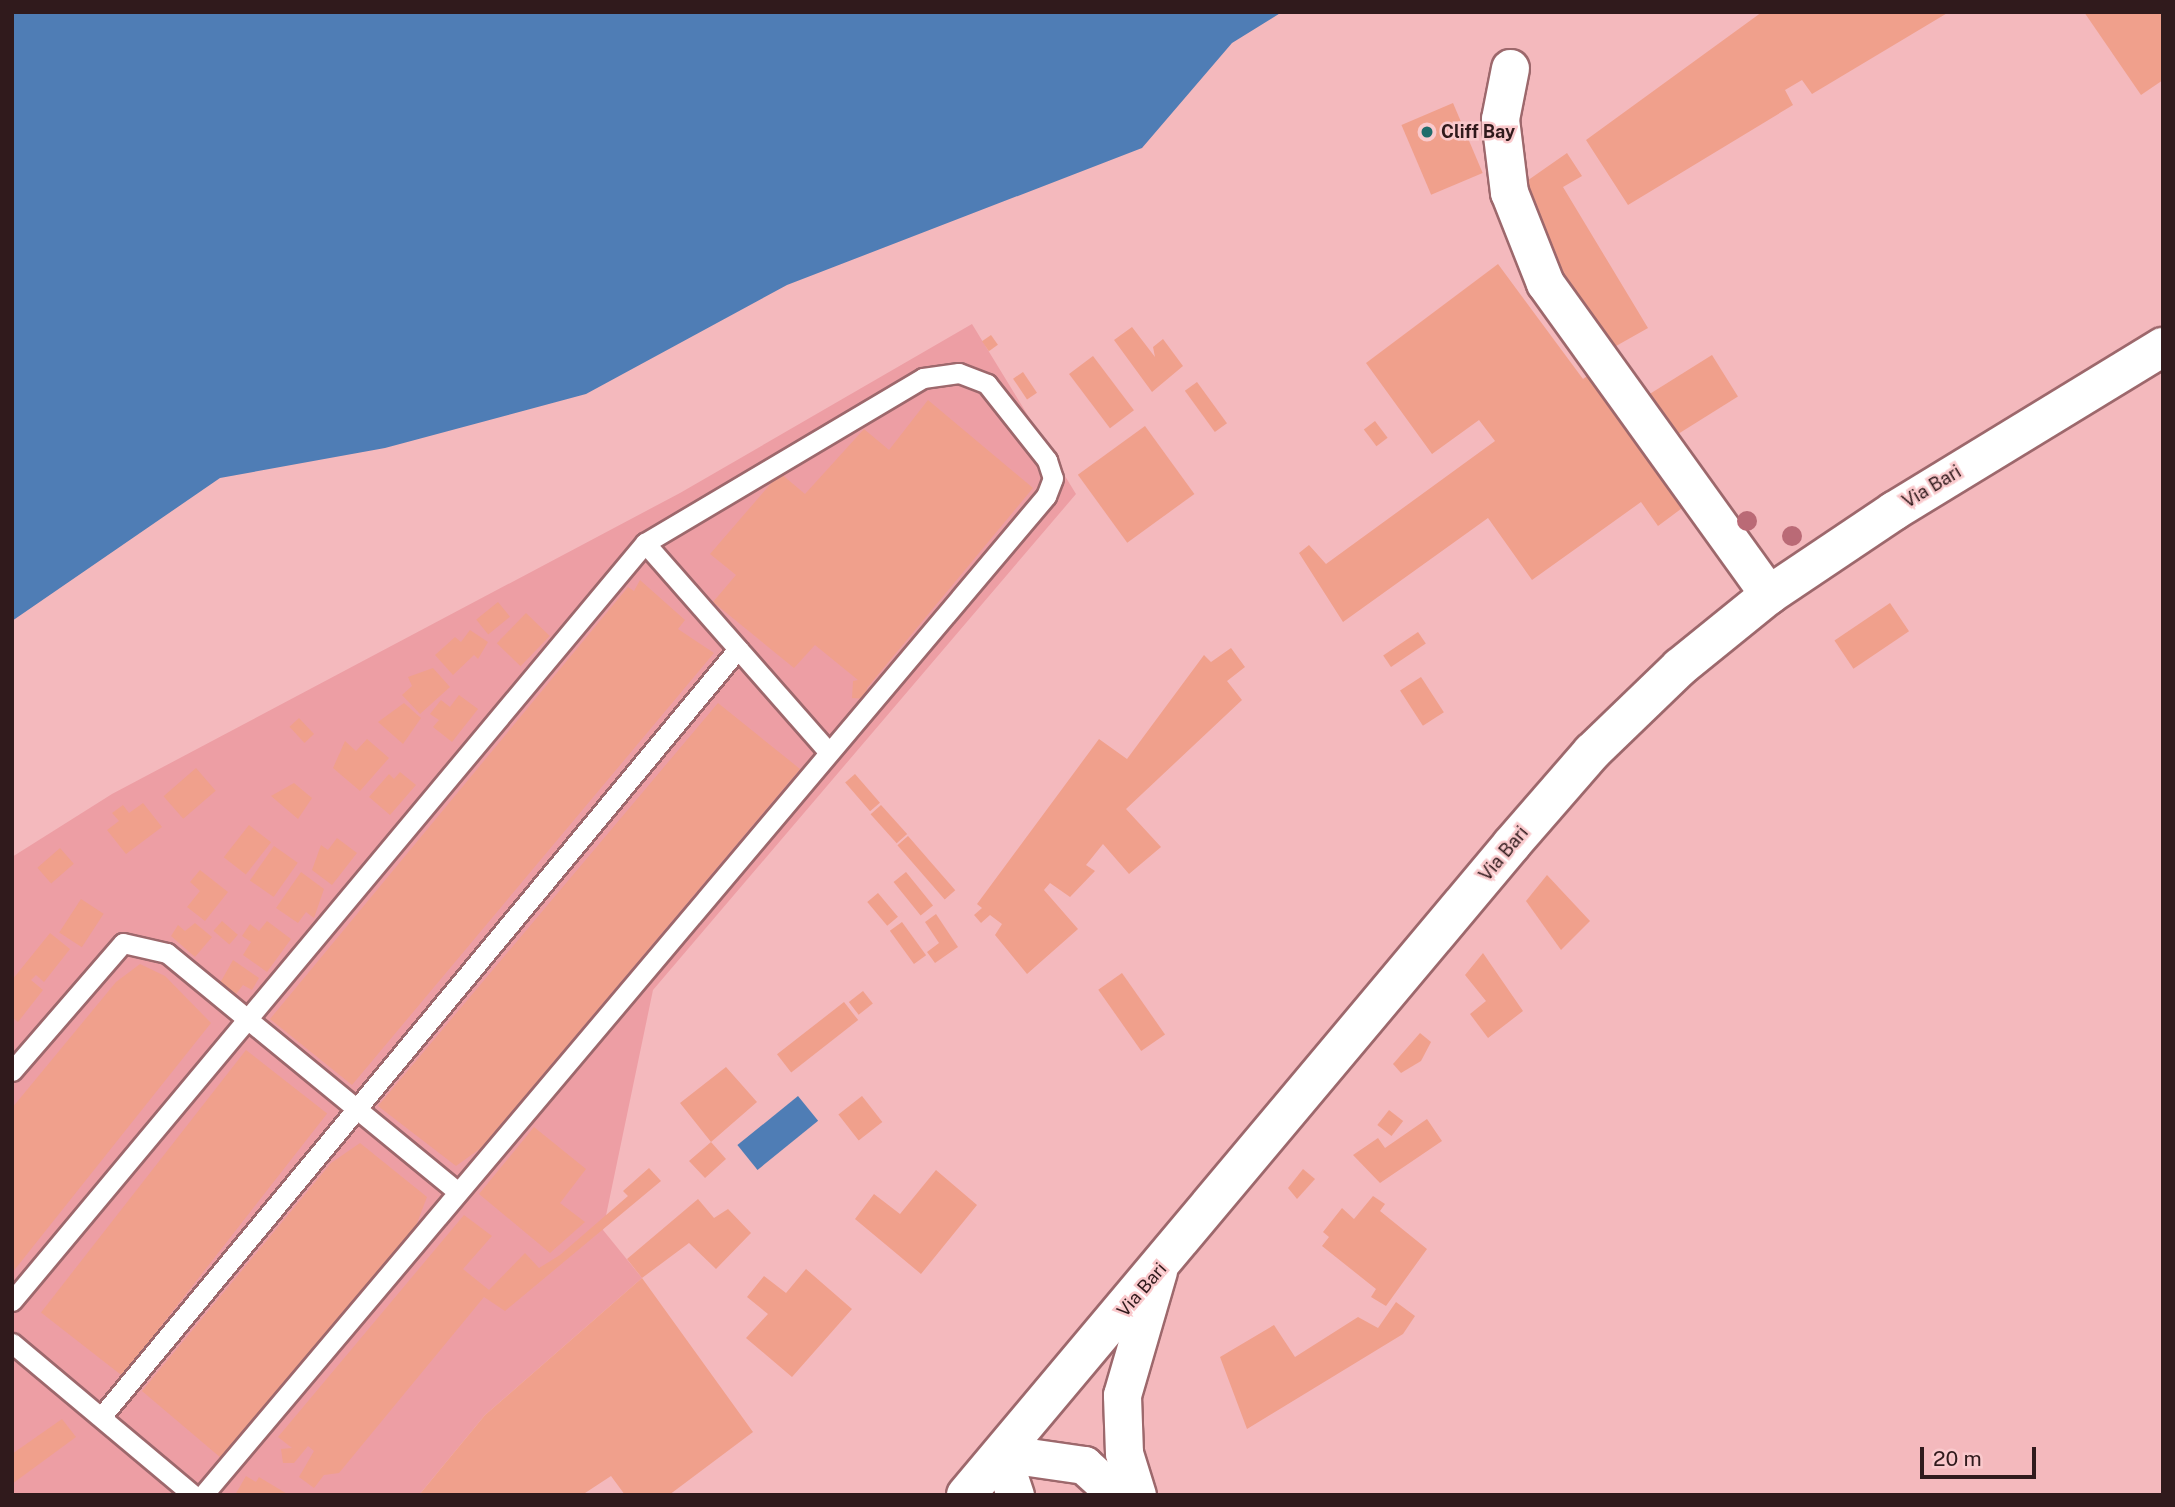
<!DOCTYPE html>
<html>
<head>
<meta charset="utf-8">
<style>
  body { margin:0 }
  #map { position:relative; width:2175px; height:1507px; overflow:hidden; background:#f4b9bd; font-family:"Public Sans",sans-serif }
  div>[style] { position:absolute }
  [style*='--x'] { left:calc(var(--x)*1px); top:calc(var(--y)*1px); width:calc(var(--w)*1px); rotate:calc(var(--a)*1deg) }
  .green>* { inset:0; background:#ed9ea4 }
  .water>* { inset:0; background:#4f7db5; transform-origin:0 0 }
  .building>* { inset:0; background:#f0a08c; transform-origin:0 0 }
  .roads { filter:drop-shadow(2px 0 #9d686c) drop-shadow(-2px 0 #9d686c) drop-shadow(0 2px #9d686c) drop-shadow(0 -2px #9d686c) }
  .lane>* { height:19px; margin:-9.5px; padding:0 9.5px; transform-origin:9.5px; border-radius:9.5px; background:#fff }
  .street>* { height:37px; margin:-18.5px; padding:0 18.5px; transform-origin:18.5px; border-radius:18.5px; background:#fff }
  .secondary>* { height:38px; margin:-19px; padding:0 19px; transform-origin:19px; border-radius:19px; background:#fff }
  .trees>* { width:20px; height:20px; margin:-10px; border-radius:50%; background:#ba6a76 }
  .dots>* { width:19px; height:19px; translate:-50% -50%; box-sizing:border-box; border:4px solid #fac9cc; border-radius:50% }
  span { translate:-50% -50%; white-space:nowrap; text-align:center; line-height:1.15; -webkit-text-stroke:5px #fac9cc; paint-order:stroke }
  .poi-label { font-size:18px; color:#301a1c; font-weight:700 }
  .left { translate:0 -50%; text-align:left }
  .street-label { font-size:18px; color:#301a1c }
  .frame { position:absolute; inset:0; border:14px solid #301a1c; pointer-events:none }
  .scale { position:absolute; left:1920px; top:1447px; width:116px; height:32px; box-sizing:border-box; border:4px solid #301a1c; border-top:0; padding-left:9px; font-size:21px; line-height:24px; white-space:nowrap; color:#301a1c; -webkit-text-stroke:5px #fac9cc; paint-order:stroke }
</style>
</head>
<body>
<div id="map">
  <div class="green">
    <i style="clip-path:polygon(972px 324px,1076px 494px,653px 990px,603px 1230px,642px 1278px,485px 1415px,419px 1495px,12px 1495px,12px 857px,112px 794px,680px 493px)"></i>
  </div>
  <div class="water">
    <i style="clip-path:polygon(12px 12px,1282px 12px,1232px 43px,1142px 148px,787px 285px,586px 394px,385px 448px,220px 478px,12px 621px)"></i>
    <i style="left:798px;top:1096px;width:32px;height:78px;rotate:51deg"></i>
  </div>
  <div class="building">
    <i style="clip-path:polygon(1762px 12px,1949px 12px,1812px 94px,1802px 80px,1785px 90px,1793px 105px,1628px 205px,1586px 140px)"></i>
    <i style="clip-path:polygon(2084px 12px,2163px 12px,2163px 80px,2141px 95px)"></i>
    <i style="left:1453px;top:103px;width:76px;height:56px;rotate:67deg"></i>
    <i style="clip-path:polygon(1567px 153px,1582px 176px,1563px 187px,1648px 328px,1609px 350px,1561px 278px,1524px 183px)"></i>
    <i style="clip-path:polygon(1498px 264px,1583px 379px,1593px 372px,1689px 503px,1658px 526px,1641px 502px,1532px 580px,1488px 518px,1343px 622px,1299px 553px,1309px 545px,1326px 564px,1495px 441px,1479px 420px,1432px 454px,1366px 363px)"></i>
    <i style="clip-path:polygon(1132px 327px,1155px 357px,1153px 347px,1163px 339px,1183px 366px,1152px 392px,1114px 340px)"></i>
    <i style="left:991px;top:335px;width:12px;height:11px;rotate:55deg"></i>
    <i style="left:1712px;top:355px;width:49px;height:82px;rotate:58deg"></i>
    <i style="left:1093px;top:356px;width:68px;height:30px;rotate:53deg"></i>
    <i style="left:1023px;top:372px;width:25px;height:12px;rotate:56deg"></i>
    <i style="left:1197px;top:382px;width:51px;height:15px;rotate:54deg"></i>
    <i style="clip-path:polygon(928px 400px,1033px 488px,867px 688px,868px 699px,852px 698px,853px 681px,858px 680px,815px 645px,794px 668px,713px 602px,736px 575px,710px 554px,780px 473px,805px 494px,864px 429px,889px 450px)"></i>
    <i style="left:1375px;top:421px;width:21px;height:14px;rotate:53deg"></i>
    <i style="left:1145px;top:426px;width:84px;height:83px;rotate:54deg"></i>
    <i style="clip-path:polygon(640px 580px,685px 620px,678px 629px,714px 653px,352px 1085px,270px 1019px,628px 587px,634px 591px)"></i>
    <i style="left:498px;top:602px;width:19px;height:28px;rotate:51deg"></i>
    <i style="left:1890px;top:603px;width:34px;height:67px;rotate:56deg"></i>
    <i style="left:526px;top:613px;width:33px;height:42px;rotate:44deg"></i>
    <i style="clip-path:polygon(470px 630px,488px 642px,478px 659px,474px 655px,453px 675px,435px 655px,455px 637px,461px 642px)"></i>
    <i style="left:1418px;top:632px;width:14px;height:42px;rotate:56deg"></i>
    <i style="clip-path:polygon(1231px 648px,1245px 667px,1227px 681px,1242px 700px,1126px 809px,1161px 847px,1129px 874px,1103px 844px,1086px 865px,1095px 871px,1070px 897px,1050px 883px,1044px 890px,1078px 929px,1027px 974px,995px 935px,1002px 924px,990px 915px,981px 923px,974px 915px,982px 908px,977px 904px,1099px 739px,1127px 759px,1204px 655px,1211px 662px)"></i>
    <i style="clip-path:polygon(433px 668px,450px 687px,420px 714px,402px 695px,412px 686px,408px 677px)"></i>
    <i style="left:1421px;top:677px;width:42px;height:25px;rotate:57deg"></i>
    <i style="clip-path:polygon(459px 695px,478px 709px,452px 742px,433px 727px,439px 720px,430px 714px,441px 700px,450px 707px)"></i>
    <i style="clip-path:polygon(404px 703px,421px 718px,403px 744px,378px 722px)"></i>
    <i style="clip-path:polygon(718px 703px,800px 769px,481px 1148px,456px 1166px,378px 1106px)"></i>
    <i style="left:299px;top:718px;width:22px;height:13px;rotate:47deg"></i>
    <i style="clip-path:polygon(367px 739px,389px 758px,360px 791px,333px 768px,345px 741px,356px 751px)"></i>
    <i style="left:196px;top:768px;width:30px;height:43px;rotate:49deg"></i>
    <i style="clip-path:polygon(400px 772px,416px 785px,390px 815px,369px 797px,389px 774px,394px 779px)"></i>
    <i style="left:855px;top:774px;width:38px;height:13px;rotate:49deg"></i>
    <i style="clip-path:polygon(294px 783px,312px 798px,298px 819px,271px 796px)"></i>
    <i style="clip-path:polygon(143px 803px,162px 827px,126px 854px,107px 830px,119px 821px,112px 813px,123px 805px,129px 813px)"></i>
    <i style="left:881px;top:805px;width:39px;height:14px;rotate:48deg"></i>
    <i style="left:249px;top:825px;width:28px;height:41px;rotate:38deg"></i>
    <i style="left:908px;top:836px;width:72px;height:14px;rotate:49deg"></i>
    <i style="clip-path:polygon(337px 838px,357px 853px,332px 885px,312px 870px,321px 845px,328px 850px)"></i>
    <i style="left:274px;top:846px;width:29px;height:42px;rotate:35deg"></i>
    <i style="left:60px;top:848px;width:21px;height:30px;rotate:49deg"></i>
    <i style="clip-path:polygon(200px 870px,228px 892px,205px 921px,187px 907px,200px 891px,190px 882px)"></i>
    <i style="clip-path:polygon(301px 872px,324px 889px,314px 918px,306px 912px,298px 923px,276px 908px)"></i>
    <i style="left:906px;top:872px;width:43px;height:16px;rotate:51deg"></i>
    <i style="clip-path:polygon(1547px 875px,1590px 921px,1561px 950px,1526px 901px)"></i>
    <i style="left:878px;top:893px;width:31px;height:14px;rotate:50deg"></i>
    <i style="left:81px;top:899px;width:27px;height:40px;rotate:33deg"></i>
    <i style="clip-path:polygon(936px 914px,958px 947px,935px 963px,927px 952px,939px 943px,925px 922px)"></i>
    <i style="left:222px;top:921px;width:21px;height:13px;rotate:41deg"></i>
    <i style="clip-path:polygon(267px 921px,291px 939px,267px 972px,243px 955px,251px 942px,242px 936px,250px 924px,259px 931px)"></i>
    <i style="left:902px;top:922px;width:41px;height:15px;rotate:54deg"></i>
    <i style="clip-path:polygon(195px 923px,212px 937px,195px 957px,171px 936px,178px 925px,185px 931px)"></i>
    <i style="clip-path:polygon(50px 933px,70px 949px,44px 982px,36px 975px,31px 980px,43px 990px,18px 1022px,12px 1017px,12px 980px)"></i>
    <i style="clip-path:polygon(1483px 953px,1523px 1011px,1488px 1038px,1470px 1014px,1486px 1001px,1465px 975px)"></i>
    <i style="clip-path:polygon(233px 960px,259px 978px,252px 990px,243px 985px,236px 994px,220px 983px)"></i>
    <i style="clip-path:polygon(140px 964px,165px 976px,211px 1023px,12px 1273px,12px 1108px,116px 982px)"></i>
    <i style="left:1122px;top:973px;width:75px;height:29px;rotate:55deg"></i>
    <i style="left:863px;top:991px;width:16px;height:18px;rotate:52deg"></i>
    <i style="left:844px;top:1002px;width:23px;height:85px;rotate:52deg"></i>
    <i style="clip-path:polygon(1420px 1033px,1431px 1042px,1421px 1061px,1401px 1073px,1393px 1064px)"></i>
    <i style="left:246px;top:1050px;width:103px;height:333px;rotate:38deg"></i>
    <i style="clip-path:polygon(726px 1067px,757px 1102px,711px 1142px,726px 1159px,705px 1178px,689px 1161px,711px 1142px,680px 1103px)"></i>
    <i style="left:862px;top:1096px;width:33px;height:30px;rotate:52deg"></i>
    <i style="left:1389px;top:1110px;width:18px;height:19px;rotate:38deg"></i>
    <i style="clip-path:polygon(1427px 1119px,1442px 1141px,1380px 1183px,1353px 1155px,1378px 1138px,1385px 1148px)"></i>
    <i style="clip-path:polygon(534px 1127px,586px 1169px,560px 1203px,585px 1222px,550px 1253px,479px 1194px)"></i>
    <i style="clip-path:polygon(360px 1143px,427px 1197px,414px 1231px,221px 1458px,142px 1391px,331px 1163px)"></i>
    <i style="clip-path:polygon(649px 1168px,661px 1181px,505px 1311px,484px 1297px,339px 1473px,324px 1475px,314px 1488px,299px 1477px,314px 1451px,308px 1446px,294px 1463px,283px 1463px,281px 1449px,292px 1448px,278px 1437px,464px 1215px,492px 1236px,463px 1269px,489px 1290px,525px 1253px,539px 1268px,560px 1255px,628px 1196px,623px 1191px)"></i>
    <i style="clip-path:polygon(1303px 1169px,1315px 1179px,1297px 1199px,1288px 1188px)"></i>
    <i style="clip-path:polygon(936px 1170px,977px 1205px,921px 1274px,855px 1219px,874px 1194px,900px 1214px)"></i>
    <i style="clip-path:polygon(1373px 1196px,1385px 1204px,1380px 1211px,1427px 1249px,1386px 1306px,1371px 1297px,1376px 1289px,1322px 1246px,1329px 1237px,1323px 1232px,1342px 1208px,1354px 1219px)"></i>
    <i style="clip-path:polygon(698px 1199px,714px 1218px,728px 1209px,751px 1233px,716px 1269px,689px 1243px,642px 1278px,627px 1259px)"></i>
    <i style="clip-path:polygon(806px 1269px,852px 1309px,792px 1377px,746px 1338px,768px 1314px,747px 1297px,764px 1276px,786px 1293px)"></i>
    <i style="clip-path:polygon(642px 1278px,753px 1432px,669px 1495px,625px 1495px,611px 1476px,582px 1495px,419px 1495px,485px 1415px)"></i>
    <i style="clip-path:polygon(1396px 1302px,1415px 1316px,1403px 1334px,1247px 1429px,1220px 1357px,1274px 1325px,1295px 1357px,1358px 1317px,1378px 1328px)"></i>
    <i style="clip-path:polygon(62px 1419px,76px 1437px,12px 1484px,12px 1454px)"></i>
    <i style="clip-path:polygon(246px 1476px,256px 1482px,259px 1477px,289px 1495px,235px 1495px)"></i>
  </div>
  <div class="roads">
    <div class="lane">
      <i style="--x:645;--y:543;--w:277;--a:48.7"></i>
      <i style="--x:12;--y:1071;--w:169;--a:-49.1"></i>
      <i style="--x:123;--y:943;--w:45;--a:12.8"></i>
      <i style="--x:167;--y:953;--w:375;--a:39.4"></i>
      <i style="--x:12;--y:1301;--w:988;--a:-50.14"></i>
      <i style="--x:645;--y:543;--w:323;--a:-30.7"></i>
      <i style="--x:923;--y:378;--w:36;--a:-8"></i>
      <i style="--x:959;--y:373;--w:30;--a:21"></i>
      <i style="--x:987;--y:384;--w:97;--a:51.7"></i>
      <i style="--x:1047;--y:460;--w:19;--a:72"></i>
      <i style="--x:1053;--y:478;--w:19;--a:111"></i>
      <i style="--x:1046;--y:496;--w:1307;--a:130.16"></i>
      <i style="--x:12;--y:1343;--w:236;--a:40"></i>
      <i style="--x:101;--y:1417;--w:998;--a:-50.33"></i>
    </div>
    <div class="street">
      <i style="--x:1510;--y:68;--w:52;--a:101.1"></i>
      <i style="--x:1500;--y:119;--w:74;--a:83"></i>
      <i style="--x:1509;--y:192;--w:98;--a:68.4"></i>
      <i style="--x:1545;--y:283;--w:384;--a:54.3"></i>
      <i style="--x:1015;--y:1495;--w:44;--a:-108.4"></i>
      <i style="--x:1001;--y:1453;--w:84;--a:8.2"></i>
      <i style="--x:1084;--y:1465;--w:45;--a:42.3"></i>
      <i style="--x:1137;--y:1495;--w:44;--a:-107.2"></i>
      <i style="--x:1124;--y:1453;--w:58;--a:-92"></i>
      <i style="--x:1122;--y:1395;--w:129;--a:-73.8"></i>
    </div>
    <div class="secondary">
      <i style="--x:966;--y:1495;--w:850;--a:-50.01"></i>
      <i style="--x:1512;--y:844;--w:122;--a:-49"></i>
      <i style="--x:1592;--y:752;--w:122;--a:-44"></i>
      <i style="--x:1680;--y:667;--w:114;--a:-39"></i>
      <i style="--x:1769;--y:595;--w:151;--a:-33.9"></i>
      <i style="--x:1894;--y:511;--w:315;--a:-31.4"></i>
    </div>
  </div>
  <div class="trees">
    <i style="left:1747px;top:521px"></i>
    <i style="left:1792px;top:536px"></i>
  </div>
  <div class="dots">
    <i style="left:1427px;top:132px;background:#206c6b"></i>
  </div>
  <div class="poi-label">
    <span class="left" style="left:1441px;top:132px">Cliff Bay</span>
  </div>
  <div class="street-label">
    <span style="left:1932px;top:487px;rotate:-31deg">Via Bari</span>
    <span style="left:1504px;top:854px;rotate:-50deg">Via Bari</span>
    <span style="left:1142px;top:1290px;rotate:-49deg">Via Bari</span>
  </div>
  <div class="frame"></div>
  <div class="scale">20 m</div>
</div>
</body>
</html>
